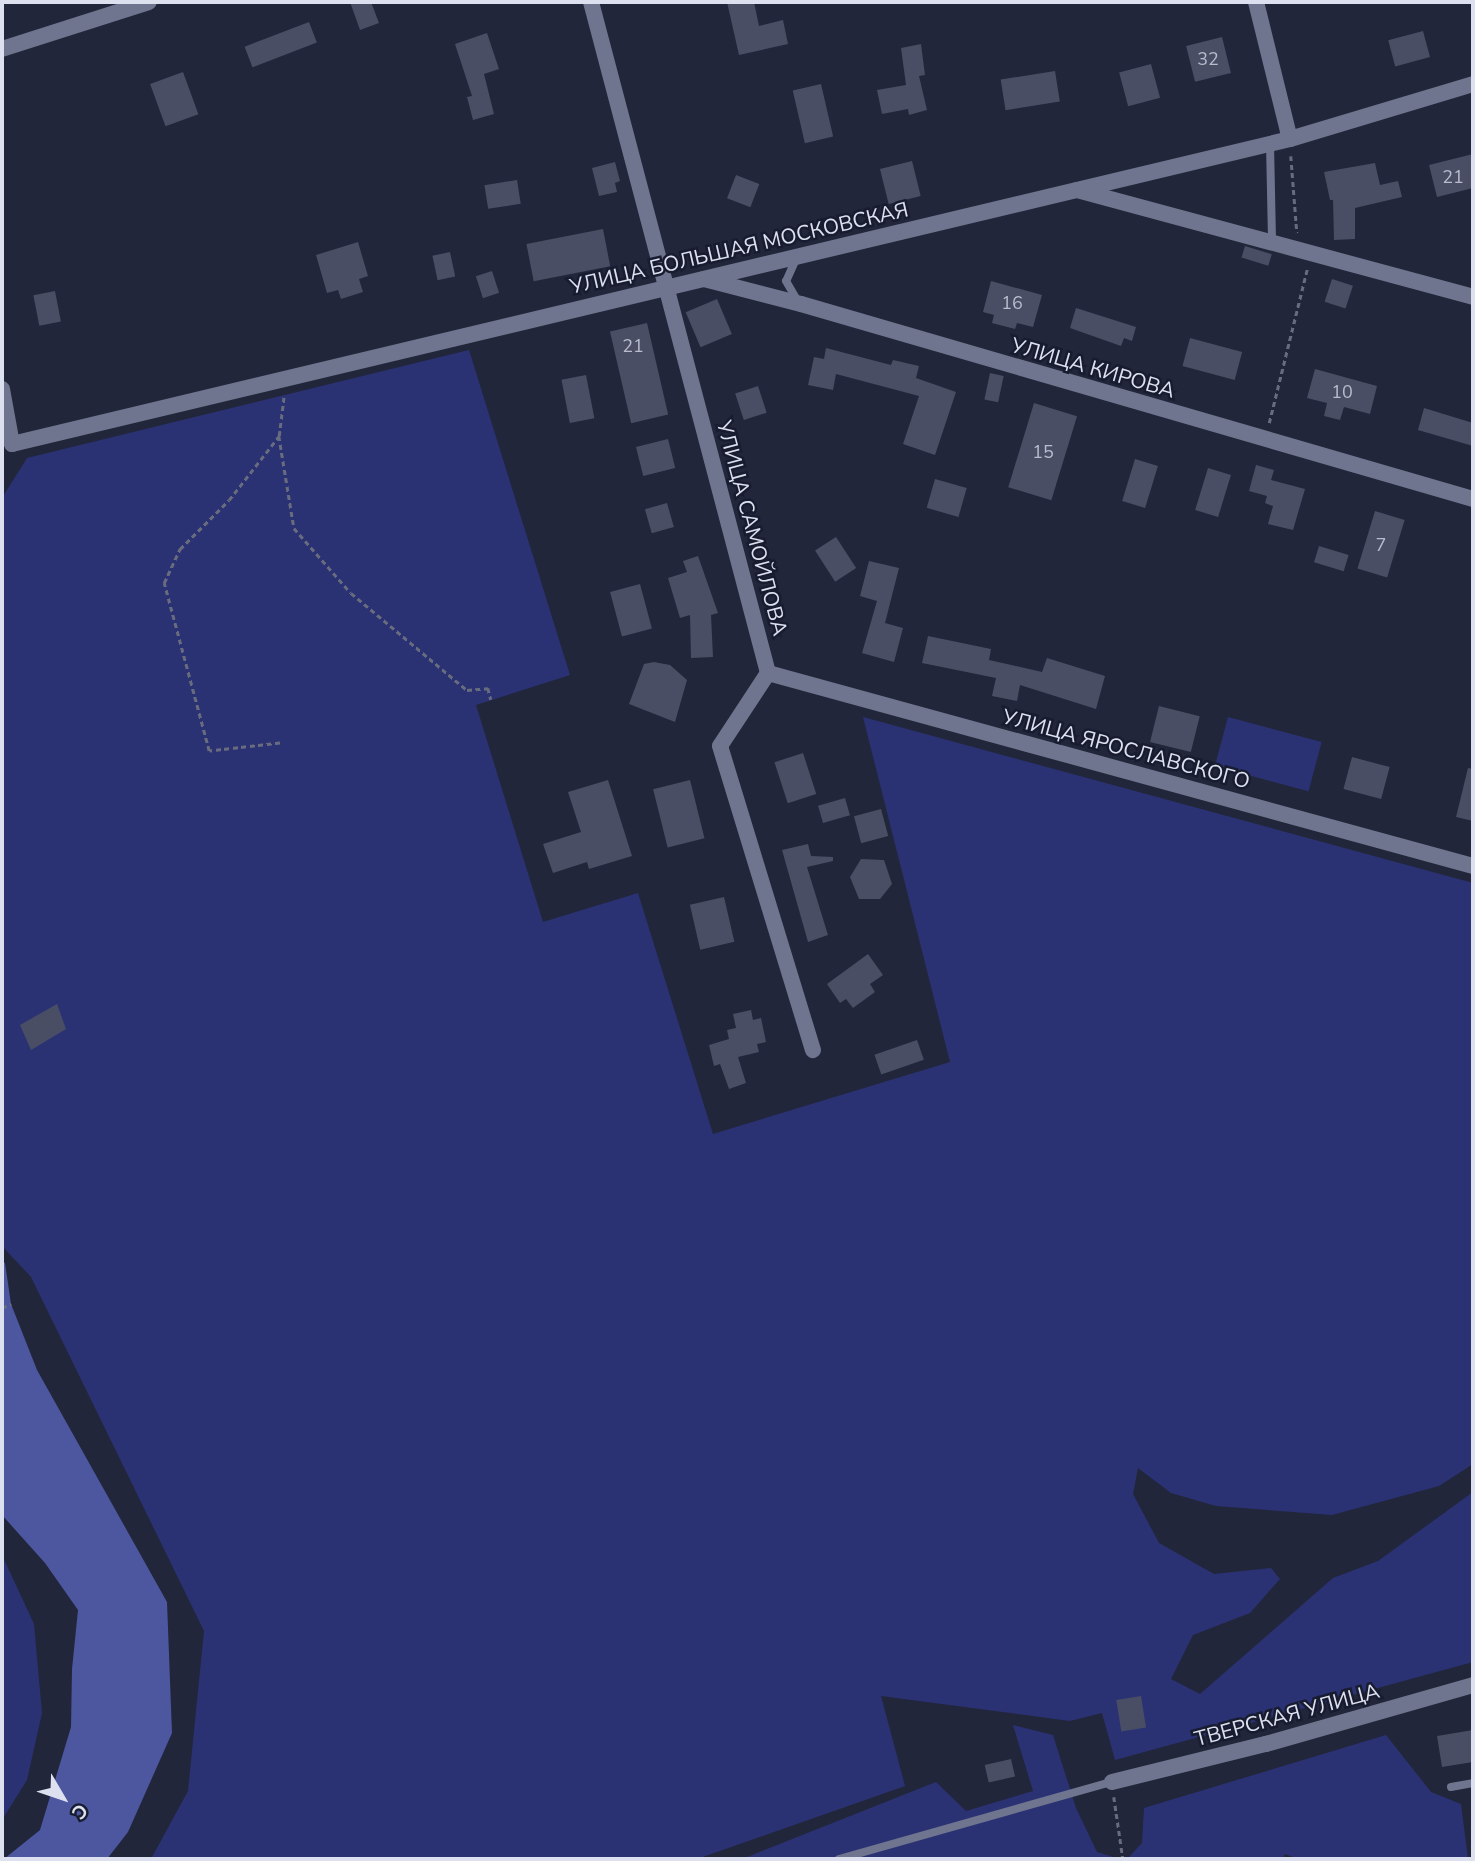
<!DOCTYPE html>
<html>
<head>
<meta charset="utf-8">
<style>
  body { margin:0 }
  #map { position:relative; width:1475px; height:1861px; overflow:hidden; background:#21263a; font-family:"Nunito Sans",sans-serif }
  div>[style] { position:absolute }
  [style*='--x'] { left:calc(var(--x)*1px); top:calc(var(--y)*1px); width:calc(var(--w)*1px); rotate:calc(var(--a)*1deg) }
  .green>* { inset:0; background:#2b3274; transform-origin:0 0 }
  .water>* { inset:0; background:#4c57a0 }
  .building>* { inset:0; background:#494e65; transform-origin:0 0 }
  .path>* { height:2.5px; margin-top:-1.25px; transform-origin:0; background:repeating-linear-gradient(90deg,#686c7e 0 5px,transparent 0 8.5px) }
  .lane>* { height:8px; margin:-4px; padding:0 4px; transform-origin:4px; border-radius:4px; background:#6f758e }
  .street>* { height:16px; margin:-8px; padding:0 8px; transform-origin:8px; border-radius:8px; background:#6f758e }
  span { translate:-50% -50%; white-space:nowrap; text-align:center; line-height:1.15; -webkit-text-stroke:5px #181c30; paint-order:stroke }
  .number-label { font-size:18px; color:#b8bccc }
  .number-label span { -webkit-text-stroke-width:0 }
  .street-label { font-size:21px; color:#dde1ef }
  .frame { position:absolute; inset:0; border:4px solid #dde1ef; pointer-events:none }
  .north { position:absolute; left:28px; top:1763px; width:70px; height:70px; -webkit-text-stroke:5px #181c30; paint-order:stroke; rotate:129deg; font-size:19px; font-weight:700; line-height:28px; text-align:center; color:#dde1ef }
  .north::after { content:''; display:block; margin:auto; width:24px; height:32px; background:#dde1ef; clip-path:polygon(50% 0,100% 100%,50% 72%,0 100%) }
</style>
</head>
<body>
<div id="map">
  <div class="green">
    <i style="clip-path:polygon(469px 350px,570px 675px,476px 705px,543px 922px,638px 893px,713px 1134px,950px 1062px,863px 717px,1473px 883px,1473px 1464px,1439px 1486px,1332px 1515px,1216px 1506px,1171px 1493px,1138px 1468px,1133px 1494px,1159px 1543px,1214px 1574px,1271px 1568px,1280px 1579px,1250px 1613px,1193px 1635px,1171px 1679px,1200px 1694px,1333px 1578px,1378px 1561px,1473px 1492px,1473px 1662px,1115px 1760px,1102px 1713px,1070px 1721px,881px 1696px,905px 1786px,697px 1859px,151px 1859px,188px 1791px,204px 1631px,31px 1277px,2px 1246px,2px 498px,27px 458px)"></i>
    <i style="left:1228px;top:717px;width:97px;height:51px;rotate:15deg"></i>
    <i style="clip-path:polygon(2px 1555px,34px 1624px,42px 1713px,27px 1780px,2px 1820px)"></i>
    <i style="clip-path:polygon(1013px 1725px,1053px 1735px,1076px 1808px,1097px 1852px,1120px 1859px,742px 1859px,936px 1782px,966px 1811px,1033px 1791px)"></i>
    <i style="clip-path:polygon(1386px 1735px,1431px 1792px,1461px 1804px,1468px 1859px,1298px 1859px,1285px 1854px,1282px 1859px,1127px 1859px,1142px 1843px,1144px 1808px)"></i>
  </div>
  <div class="water">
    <i style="clip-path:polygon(2px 1260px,5px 1263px,11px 1304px,37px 1370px,167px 1602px,172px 1733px,128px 1832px,107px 1859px,4px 1859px,40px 1830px,71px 1727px,72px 1669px,78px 1610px,45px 1563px,2px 1515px)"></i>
  </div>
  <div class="building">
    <i style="clip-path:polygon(350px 2px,371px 2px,379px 23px,360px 30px)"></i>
    <i style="clip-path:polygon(727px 2px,754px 2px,759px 26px,783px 20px,788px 44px,739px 55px)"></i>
    <i style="left:309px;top:22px;width:22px;height:69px;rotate:69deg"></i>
    <i style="left:1423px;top:31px;width:27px;height:36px;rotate:75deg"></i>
    <i style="clip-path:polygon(487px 33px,499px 69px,484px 74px,494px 114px,473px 120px,467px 97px,472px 96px,455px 44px)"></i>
    <i style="left:1222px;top:37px;width:37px;height:37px;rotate:76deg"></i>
    <i style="clip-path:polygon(921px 44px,925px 75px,919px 76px,927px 110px,909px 115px,908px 109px,882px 114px,877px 90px,906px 85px,901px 48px)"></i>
    <i style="left:1151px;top:64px;width:35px;height:33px;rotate:75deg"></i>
    <i style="left:1055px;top:71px;width:31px;height:55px;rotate:81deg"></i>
    <i style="left:183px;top:72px;width:45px;height:35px;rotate:70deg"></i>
    <i style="left:821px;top:84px;width:54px;height:29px;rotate:77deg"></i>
    <i style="clip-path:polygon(1473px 154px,1473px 188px,1437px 197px,1429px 165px)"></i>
    <i style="left:912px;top:161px;width:36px;height:33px;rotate:76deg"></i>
    <i style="clip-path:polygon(615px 162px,620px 181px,615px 183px,617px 192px,599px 196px,592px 168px)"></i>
    <i style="clip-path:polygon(1375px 163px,1380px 185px,1398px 181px,1402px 197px,1355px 208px,1355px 239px,1334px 240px,1333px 200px,1330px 200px,1324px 172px)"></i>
    <i style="left:736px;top:175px;width:25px;height:25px;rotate:21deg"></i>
    <i style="left:517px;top:180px;width:24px;height:33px;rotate:81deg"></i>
    <i style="left:603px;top:229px;width:38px;height:78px;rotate:79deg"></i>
    <i style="clip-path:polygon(358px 242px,368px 276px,359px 279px,363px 292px,341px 299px,338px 290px,327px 293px,316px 255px)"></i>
    <i style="left:1245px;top:246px;width:28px;height:12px;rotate:17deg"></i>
    <i style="left:450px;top:252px;width:25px;height:18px;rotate:78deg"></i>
    <i style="left:492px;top:271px;width:23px;height:17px;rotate:72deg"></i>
    <i style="left:1332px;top:279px;width:22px;height:24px;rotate:18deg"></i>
    <i style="clip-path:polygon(991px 281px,1042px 295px,1033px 327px,1017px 323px,1015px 329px,992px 323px,994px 315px,983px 312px)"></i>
    <i style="left:55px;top:291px;width:31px;height:22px;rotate:79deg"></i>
    <i style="left:717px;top:299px;width:38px;height:34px;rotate:67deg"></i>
    <i style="clip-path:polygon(1076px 308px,1136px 327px,1132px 341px,1124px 338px,1121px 346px,1070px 328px)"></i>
    <i style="left:647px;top:323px;width:94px;height:38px;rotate:77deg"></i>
    <i style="left:1190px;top:338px;width:54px;height:29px;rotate:15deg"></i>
    <i style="clip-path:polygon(826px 348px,891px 365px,893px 360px,919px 366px,916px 378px,956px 392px,935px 455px,903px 444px,919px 396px,836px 374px,833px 390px,808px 385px,814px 357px,824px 359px)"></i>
    <i style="clip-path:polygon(1315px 369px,1377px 386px,1370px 414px,1344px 407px,1340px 420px,1324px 416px,1327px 403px,1307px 398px)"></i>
    <i style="left:990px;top:373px;width:14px;height:27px;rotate:12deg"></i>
    <i style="left:586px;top:375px;width:44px;height:25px;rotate:79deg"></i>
    <i style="left:758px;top:386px;width:28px;height:24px;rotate:72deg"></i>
    <i style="left:1034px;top:403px;width:45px;height:88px;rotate:17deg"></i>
    <i style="clip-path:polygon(1424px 408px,1473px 423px,1473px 446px,1418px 430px)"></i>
    <i style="left:668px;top:439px;width:30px;height:33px;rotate:76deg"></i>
    <i style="left:1135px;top:459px;width:24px;height:44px;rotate:17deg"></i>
    <i style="clip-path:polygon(1256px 465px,1274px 470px,1271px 480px,1305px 489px,1293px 530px,1268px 524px,1273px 506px,1265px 503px,1267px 496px,1249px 491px)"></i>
    <i style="left:1208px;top:468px;width:24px;height:44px;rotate:17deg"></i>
    <i style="left:935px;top:479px;width:33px;height:30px;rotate:16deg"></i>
    <i style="left:667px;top:503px;width:25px;height:23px;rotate:74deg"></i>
    <i style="left:1375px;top:511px;width:31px;height:60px;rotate:17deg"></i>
    <i style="left:836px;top:537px;width:37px;height:25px;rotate:57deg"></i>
    <i style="left:1319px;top:546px;width:31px;height:17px;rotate:17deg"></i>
    <i style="clip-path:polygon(698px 556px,718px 613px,711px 615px,713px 657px,691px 658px,690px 615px,680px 618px,668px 578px,687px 572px,683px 561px)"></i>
    <i style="clip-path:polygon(869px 561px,899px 568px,885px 623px,903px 628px,894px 662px,862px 653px,877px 601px,860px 596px)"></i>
    <i style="left:640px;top:584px;width:46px;height:31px;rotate:75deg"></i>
    <i style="clip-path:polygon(928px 636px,991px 649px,989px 660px,1042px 672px,1047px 658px,1105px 676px,1096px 709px,1020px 685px,1017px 701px,992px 696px,996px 678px,922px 663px)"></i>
    <i style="clip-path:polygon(654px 662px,670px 665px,687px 680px,675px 722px,629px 704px,644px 664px)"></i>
    <i style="left:1159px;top:706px;width:42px;height:37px;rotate:14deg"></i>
    <i style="left:803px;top:753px;width:43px;height:30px;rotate:72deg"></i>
    <i style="left:1352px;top:757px;width:39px;height:33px;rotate:15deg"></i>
    <i style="clip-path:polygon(1468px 768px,1473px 769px,1473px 821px,1456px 817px)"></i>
    <i style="clip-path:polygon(608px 780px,632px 856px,589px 869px,587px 862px,553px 873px,543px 844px,581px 832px,568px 792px)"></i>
    <i style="left:690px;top:780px;width:60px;height:38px;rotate:76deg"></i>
    <i style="left:845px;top:798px;width:18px;height:28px;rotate:74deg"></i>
    <i style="left:881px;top:809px;width:28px;height:28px;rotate:75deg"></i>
    <i style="clip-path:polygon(808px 844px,811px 856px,833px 857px,833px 861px,807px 867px,828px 935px,808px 942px,782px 850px)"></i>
    <i style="clip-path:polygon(861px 859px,884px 860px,892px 884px,880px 899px,859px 899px,850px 877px)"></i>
    <i style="left:724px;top:897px;width:46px;height:35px;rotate:77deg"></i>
    <i style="clip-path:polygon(868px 954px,883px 975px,870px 984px,875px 992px,853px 1008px,846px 999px,840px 1003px,827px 984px)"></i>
    <i style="clip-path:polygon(57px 1004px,66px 1029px,31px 1050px,20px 1025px)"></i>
    <i style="clip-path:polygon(751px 1010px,753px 1020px,761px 1018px,766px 1042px,757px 1044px,759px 1052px,738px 1057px,746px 1083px,729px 1089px,720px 1064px,714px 1066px,709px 1045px,729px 1039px,727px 1030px,736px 1028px,733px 1014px)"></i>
    <i style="left:917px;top:1040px;width:21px;height:45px;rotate:71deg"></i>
    <i style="left:1141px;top:1696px;width:32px;height:25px;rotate:81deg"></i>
    <i style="clip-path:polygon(1473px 1730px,1473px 1762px,1442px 1767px,1437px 1736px)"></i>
    <i style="left:1011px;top:1759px;width:18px;height:27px;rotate:77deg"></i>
  </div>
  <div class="path">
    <i style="--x:1291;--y:156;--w:77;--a:85.5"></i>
    <i style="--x:1269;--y:423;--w:159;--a:-76.1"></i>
    <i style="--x:279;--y:436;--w:93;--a:80.7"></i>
    <i style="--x:294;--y:528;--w:86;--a:48.8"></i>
    <i style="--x:351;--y:593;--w:151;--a:39.9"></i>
    <i style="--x:467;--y:690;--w:21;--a:-5"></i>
    <i style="--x:488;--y:688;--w:12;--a:76"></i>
    <i style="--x:280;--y:743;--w:71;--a:173.6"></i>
    <i style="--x:209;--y:751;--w:174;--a:-105"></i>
    <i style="--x:164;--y:583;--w:38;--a:-65"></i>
    <i style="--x:180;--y:549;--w:69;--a:-45"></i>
    <i style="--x:229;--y:500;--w:81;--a:-52"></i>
    <i style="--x:279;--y:436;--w:41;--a:-83"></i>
    <i style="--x:2;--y:1308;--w:10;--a:-24"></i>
    <i style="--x:1114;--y:1797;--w:63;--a:81.7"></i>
  </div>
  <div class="lane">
    <i style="--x:1270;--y:144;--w:98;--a:88.8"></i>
    <i style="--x:796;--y:259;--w:24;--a:114"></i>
    <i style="--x:786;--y:281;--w:22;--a:60"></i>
    <i style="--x:1451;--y:1787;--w:22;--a:-10"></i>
    <i style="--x:839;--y:1859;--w:284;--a:-15.8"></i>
  </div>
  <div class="street">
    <i style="--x:591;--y:2;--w:694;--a:75.22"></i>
    <i style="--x:768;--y:673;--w:87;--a:123.3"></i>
    <i style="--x:720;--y:746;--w:318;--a:73"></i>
    <i style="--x:1256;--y:2;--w:141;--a:76.1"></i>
    <i style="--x:2;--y:49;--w:154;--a:-17.7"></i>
    <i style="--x:1077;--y:190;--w:410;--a:15.1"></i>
    <i style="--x:704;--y:279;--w:100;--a:14.5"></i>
    <i style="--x:801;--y:304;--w:700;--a:16.18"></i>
    <i style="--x:2;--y:389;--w:56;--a:79.7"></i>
    <i style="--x:12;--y:444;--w:1314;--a:-13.42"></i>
    <i style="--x:1290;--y:139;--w:191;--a:-16.7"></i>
    <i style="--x:768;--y:673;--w:731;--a:15.31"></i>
    <i style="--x:1112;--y:1782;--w:159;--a:-13.9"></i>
    <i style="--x:1266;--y:1744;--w:215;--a:-15.9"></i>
  </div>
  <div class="number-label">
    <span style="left:1208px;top:59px">32</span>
    <span style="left:1453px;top:177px">21</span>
    <span style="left:1012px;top:303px">16</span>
    <span style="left:633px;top:346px">21</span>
    <span style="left:1342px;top:392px">10</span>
    <span style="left:1043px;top:452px">15</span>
    <span style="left:1381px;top:545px">7</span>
  </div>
  <div class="street-label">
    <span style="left:739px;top:248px;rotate:-13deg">УЛИЦА БОЛЬШАЯ МОСКОВСКАЯ</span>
    <span style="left:1093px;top:368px;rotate:16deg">УЛИЦА КИРОВА</span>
    <span style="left:752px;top:528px;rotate:75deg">УЛИЦА САМОЙЛОВА</span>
    <span style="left:1126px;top:749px;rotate:15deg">УЛИЦА ЯРОСЛАВСКОГО</span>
    <span style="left:1287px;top:1715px;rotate:-15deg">ТВЕРСКАЯ УЛИЦА</span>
  </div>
  <div class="frame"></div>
  <div class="north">С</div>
</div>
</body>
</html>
